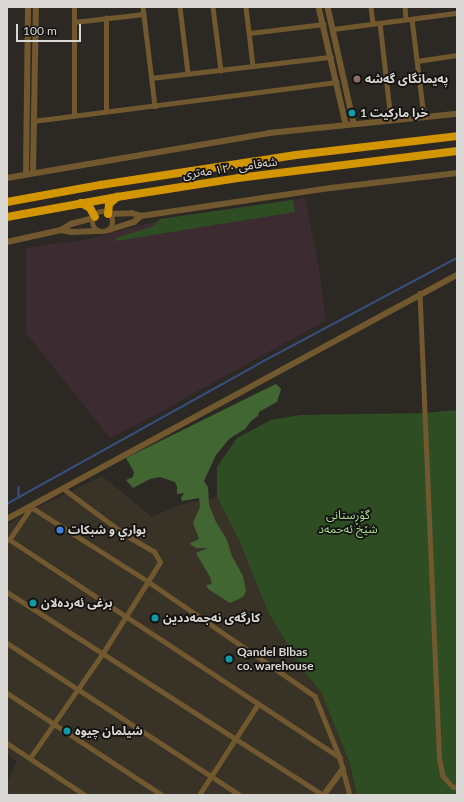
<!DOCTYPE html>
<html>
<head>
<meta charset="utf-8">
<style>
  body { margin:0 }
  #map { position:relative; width:464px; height:802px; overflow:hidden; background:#2c2924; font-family:Lato,"Noto Sans Arabic",sans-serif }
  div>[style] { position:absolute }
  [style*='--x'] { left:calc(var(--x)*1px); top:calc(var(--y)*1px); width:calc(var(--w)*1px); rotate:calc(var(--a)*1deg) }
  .commercial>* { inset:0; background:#3d2b32 }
  .built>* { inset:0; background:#383227 }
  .green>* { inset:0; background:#2f4d22 }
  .forest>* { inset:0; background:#426632 }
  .stream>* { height:1.5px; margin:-0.75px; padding:0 0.75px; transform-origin:0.75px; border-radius:0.75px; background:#385082 }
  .minor>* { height:4.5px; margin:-2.25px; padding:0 2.25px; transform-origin:2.25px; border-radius:2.25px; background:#71582f }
  .tertiary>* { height:5.5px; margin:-2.75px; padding:0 2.75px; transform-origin:2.75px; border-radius:2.75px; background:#71582f }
  .tertiary>.ring { margin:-2.75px; padding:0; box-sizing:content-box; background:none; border:5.5px solid #71582f; border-radius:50% }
  .motorway>* { height:8px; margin:-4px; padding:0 4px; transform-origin:4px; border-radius:4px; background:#d49600 }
  .dots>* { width:11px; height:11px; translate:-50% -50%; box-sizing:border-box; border:2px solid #131210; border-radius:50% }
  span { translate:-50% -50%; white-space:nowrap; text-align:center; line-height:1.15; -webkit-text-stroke:3.5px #131210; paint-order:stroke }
  .poi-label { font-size:12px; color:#dad8d4; font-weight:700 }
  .left { translate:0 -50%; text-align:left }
  .street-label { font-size:12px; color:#dad8d4 }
  .park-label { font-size:12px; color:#a6dd8f }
  .frame { position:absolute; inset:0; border:8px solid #dad8d4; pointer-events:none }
  .scale { position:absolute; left:16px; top:24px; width:65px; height:18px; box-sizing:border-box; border:2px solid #dad8d4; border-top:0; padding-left:5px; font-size:12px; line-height:14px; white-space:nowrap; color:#dad8d4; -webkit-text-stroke:3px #131210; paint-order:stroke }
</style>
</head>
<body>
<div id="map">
  <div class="commercial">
    <i style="clip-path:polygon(305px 198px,319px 269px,326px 320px,144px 421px,110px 438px,26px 333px,26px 248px,89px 239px,169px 218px)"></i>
  </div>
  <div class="built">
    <i style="clip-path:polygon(102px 476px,152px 517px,179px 505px,217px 497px,239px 540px,268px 612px,301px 667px,322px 694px,350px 764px,357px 795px,7px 795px,7px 782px,17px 761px,7px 754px,7px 525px,32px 510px)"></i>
  </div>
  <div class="green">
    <i style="clip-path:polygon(293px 200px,295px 212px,116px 241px,116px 238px,154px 226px,160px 219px)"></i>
    <i style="clip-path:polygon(457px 410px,457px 795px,357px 795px,350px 764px,322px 694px,301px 667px,268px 612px,239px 540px,217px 497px,217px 467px,237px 438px,271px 420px,300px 415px,425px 413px)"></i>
  </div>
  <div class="forest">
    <i style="clip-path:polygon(276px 384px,281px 389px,277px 402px,259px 412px,258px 416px,251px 421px,245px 429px,229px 439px,216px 455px,204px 481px,208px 487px,209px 505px,216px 522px,227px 540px,232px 556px,243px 576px,246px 591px,243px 597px,230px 603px,208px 589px,206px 585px,212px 584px,210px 577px,196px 553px,208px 548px,196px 548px,191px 545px,190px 543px,199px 539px,193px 523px,200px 507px,199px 498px,182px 501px,181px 498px,184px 493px,177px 494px,177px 487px,175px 482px,160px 477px,150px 479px,133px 488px,126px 480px,133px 477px,134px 472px,126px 458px)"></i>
  </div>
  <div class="stream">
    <i style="--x:19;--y:487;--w:10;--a:90"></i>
    <i style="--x:7;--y:504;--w:294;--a:-29.1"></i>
    <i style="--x:264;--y:361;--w:219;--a:-28.1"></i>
  </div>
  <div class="minor">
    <i style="--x:143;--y:7;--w:100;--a:83.1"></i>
    <i style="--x:180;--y:7;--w:66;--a:83.1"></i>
    <i style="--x:213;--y:7;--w:64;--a:82.8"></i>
    <i style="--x:246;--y:7;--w:59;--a:83.2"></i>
    <i style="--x:371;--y:7;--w:16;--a:83"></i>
    <i style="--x:405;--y:7;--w:12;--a:85"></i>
    <i style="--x:412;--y:19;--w:99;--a:83"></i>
    <i style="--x:74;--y:22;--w:70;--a:-6.5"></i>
    <i style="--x:380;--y:23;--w:98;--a:83.5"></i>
    <i style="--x:333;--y:29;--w:125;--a:-7.4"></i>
    <i style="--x:249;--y:33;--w:75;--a:-6.9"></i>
    <i style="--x:417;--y:61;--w:40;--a:-8.5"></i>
    <i style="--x:151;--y:78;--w:181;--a:-6.7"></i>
    <i style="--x:106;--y:112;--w:94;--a:-90"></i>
    <i style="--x:74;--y:116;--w:109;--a:-90"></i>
    <i style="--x:33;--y:121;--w:306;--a:-7.3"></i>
    <i style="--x:420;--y:293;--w:468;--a:87.6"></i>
    <i style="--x:440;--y:761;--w:15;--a:79"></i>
    <i style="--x:443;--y:776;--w:13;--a:48"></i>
    <i style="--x:452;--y:786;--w:5;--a:22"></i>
    <i style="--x:7;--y:592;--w:376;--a:32.7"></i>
    <i style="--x:7;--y:643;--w:278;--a:33.1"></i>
    <i style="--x:7;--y:693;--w:186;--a:33.3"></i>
    <i style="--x:7;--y:743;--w:94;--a:33.7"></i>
    <i style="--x:30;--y:758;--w:128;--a:-55.2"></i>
    <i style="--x:103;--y:653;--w:107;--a:-57.9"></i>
    <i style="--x:160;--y:562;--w:12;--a:-121"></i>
    <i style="--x:154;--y:552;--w:34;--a:-150"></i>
    <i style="--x:125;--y:535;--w:77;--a:-143.4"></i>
    <i style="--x:340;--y:758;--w:396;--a:-146.6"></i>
    <i style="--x:9;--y:540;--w:40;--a:-56"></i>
    <i style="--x:31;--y:507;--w:140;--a:32.4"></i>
    <i style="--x:149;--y:582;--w:201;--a:34.5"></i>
    <i style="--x:315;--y:696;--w:67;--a:68"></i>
    <i style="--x:340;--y:758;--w:38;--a:75"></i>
    <i style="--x:199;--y:795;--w:108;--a:-57"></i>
  </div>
  <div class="tertiary">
    <i style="--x:319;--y:7;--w:120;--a:77"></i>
    <i style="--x:328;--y:7;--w:119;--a:77.4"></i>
    <i style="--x:33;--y:173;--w:166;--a:-89"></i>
    <i style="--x:26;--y:174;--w:167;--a:-89.3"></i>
    <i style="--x:7;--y:178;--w:266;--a:-9.7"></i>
    <i style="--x:269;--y:133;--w:189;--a:-5.8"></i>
    <i class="ring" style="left:93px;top:212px;width:14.5px;height:14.5px"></i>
    <i style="--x:109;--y:214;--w:23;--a:-2"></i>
    <i style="--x:132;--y:213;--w:9;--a:18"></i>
    <i style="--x:141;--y:216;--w:192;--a:-8.4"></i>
    <i style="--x:331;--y:188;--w:127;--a:-6.8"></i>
    <i style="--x:61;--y:230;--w:11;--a:10"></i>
    <i style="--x:72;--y:232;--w:25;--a:-2"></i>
    <i style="--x:109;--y:230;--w:26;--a:-18"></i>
    <i style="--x:134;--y:222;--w:9;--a:-41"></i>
    <i style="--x:7;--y:242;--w:55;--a:-12.5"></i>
    <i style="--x:61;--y:230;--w:12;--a:-31"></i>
    <i style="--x:71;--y:224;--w:24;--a:-15"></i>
    <i style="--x:7;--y:519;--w:512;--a:-28.47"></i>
    <i style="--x:324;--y:795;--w:32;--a:-54"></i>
  </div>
  <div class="motorway">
    <i style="--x:7;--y:202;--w:95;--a:-10.4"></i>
    <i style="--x:100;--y:185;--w:198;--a:-8.7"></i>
    <i style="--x:296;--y:155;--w:162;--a:-6.7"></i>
    <i style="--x:81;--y:203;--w:10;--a:29"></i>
    <i style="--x:90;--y:208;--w:10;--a:61"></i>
    <i style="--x:108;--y:214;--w:10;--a:-84"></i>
    <i style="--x:109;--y:204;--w:11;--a:-41"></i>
    <i style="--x:7;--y:217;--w:112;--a:-10.3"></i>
    <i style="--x:117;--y:197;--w:122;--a:-8.9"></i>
    <i style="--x:238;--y:178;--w:221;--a:-7"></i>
  </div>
  <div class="dots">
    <i style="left:357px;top:79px;background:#8d6e63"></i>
    <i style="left:352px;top:113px;background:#0f9aa8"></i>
    <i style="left:60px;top:530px;background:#3f7fe0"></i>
    <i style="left:33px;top:603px;background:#0f9aa8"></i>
    <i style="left:155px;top:618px;background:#0f9aa8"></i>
    <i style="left:229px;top:659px;background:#0f9aa8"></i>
    <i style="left:67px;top:731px;background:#0f9aa8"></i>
  </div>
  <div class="poi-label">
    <span class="left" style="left:365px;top:79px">پەیمانگای گەشە</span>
    <span class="left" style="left:360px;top:113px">خرا ماركيت 1</span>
    <span class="left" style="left:68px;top:530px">بواري و شبكات</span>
    <span class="left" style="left:41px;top:603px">برغی ئەردەلان</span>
    <span class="left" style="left:163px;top:618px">کارگەی نەجمەددین</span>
    <span class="left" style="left:237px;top:659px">Qandel Blbas<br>co. warehouse</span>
    <span class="left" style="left:75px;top:731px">شيلمان چیوه</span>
  </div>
  <div class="street-label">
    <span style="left:230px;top:168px;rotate:-8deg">شەقامی ١٢٠ مەتری</span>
  </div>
  <div class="park-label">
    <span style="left:348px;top:522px">گۆڕستانی<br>شێخ ئەحمەد</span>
  </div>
  <div class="frame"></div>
  <div class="scale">100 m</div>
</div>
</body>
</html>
